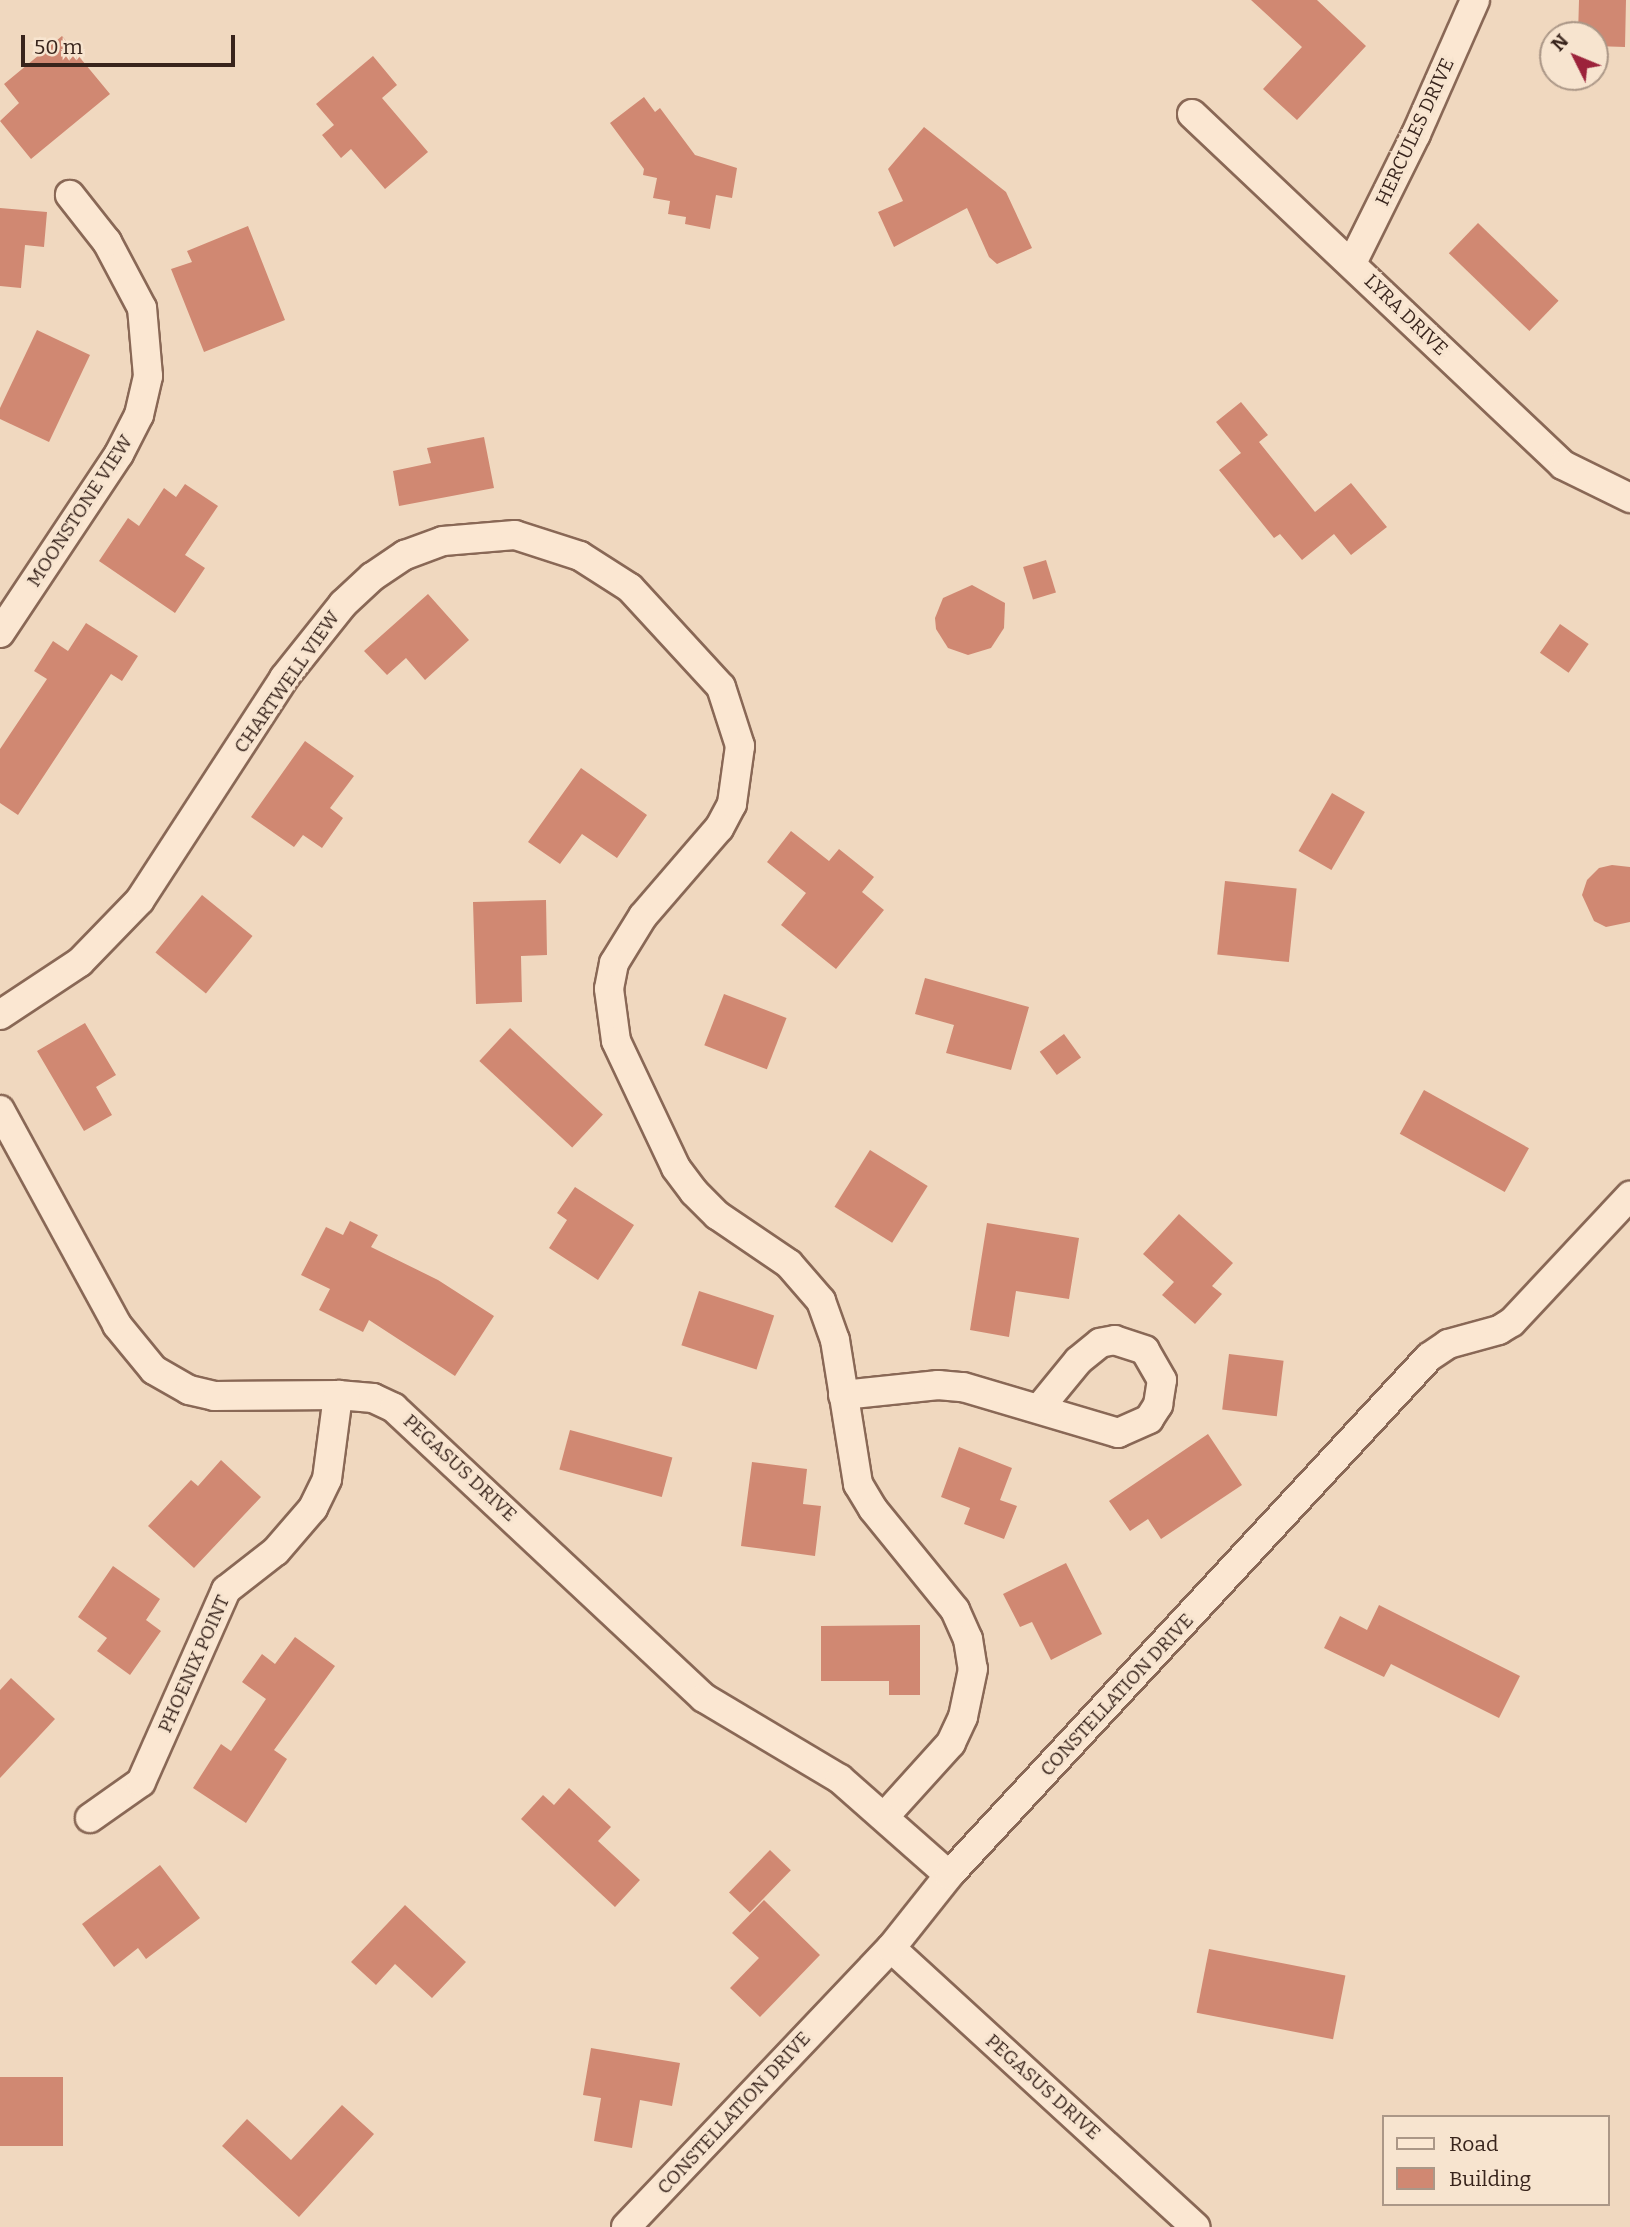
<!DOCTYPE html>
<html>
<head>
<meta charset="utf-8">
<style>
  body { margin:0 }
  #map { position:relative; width:1630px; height:2227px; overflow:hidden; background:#f0d8bf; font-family:Bitter,serif }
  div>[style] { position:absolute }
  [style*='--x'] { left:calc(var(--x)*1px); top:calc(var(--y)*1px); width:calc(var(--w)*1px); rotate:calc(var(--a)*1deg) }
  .building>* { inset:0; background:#d08872; transform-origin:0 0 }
  .roads { filter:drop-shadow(2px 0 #896856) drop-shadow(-2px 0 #896856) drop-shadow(0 2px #896856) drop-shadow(0 -2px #896856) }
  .minor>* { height:28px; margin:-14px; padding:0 14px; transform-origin:14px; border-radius:14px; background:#fbe7d2 }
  span { translate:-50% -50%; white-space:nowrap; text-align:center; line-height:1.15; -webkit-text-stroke:5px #f7e4cf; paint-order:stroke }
  .street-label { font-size:19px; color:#38241c }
  .legend { position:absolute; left:1382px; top:2115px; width:228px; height:91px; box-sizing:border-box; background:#f7e4cf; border:2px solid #ab9787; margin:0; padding:9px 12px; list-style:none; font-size:21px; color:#38241c }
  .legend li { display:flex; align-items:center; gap:14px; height:35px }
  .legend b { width:35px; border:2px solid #ab9787 }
  .north { position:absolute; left:1539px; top:21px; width:70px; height:70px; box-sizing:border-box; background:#f7e4cf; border:2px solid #ab9787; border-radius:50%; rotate:313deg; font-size:19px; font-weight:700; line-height:28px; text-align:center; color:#38241c }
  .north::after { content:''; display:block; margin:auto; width:24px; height:32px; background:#9c233b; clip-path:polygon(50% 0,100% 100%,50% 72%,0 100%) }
  .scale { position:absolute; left:21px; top:35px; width:214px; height:32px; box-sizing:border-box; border:4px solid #38241c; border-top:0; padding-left:9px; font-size:21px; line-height:24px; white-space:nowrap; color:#38241c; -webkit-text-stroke:5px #f7e4cf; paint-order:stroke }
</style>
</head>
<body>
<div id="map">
  <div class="building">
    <i style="clip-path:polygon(1251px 0,1317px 0,1366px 46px,1297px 120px,1263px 89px,1302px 47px)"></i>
    <i style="clip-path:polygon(1579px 0,1626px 0,1625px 47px,1595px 46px,1595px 35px,1578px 35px)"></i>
    <i style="clip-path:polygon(62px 36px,110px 94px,31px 159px,0 121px,19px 103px,4px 84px)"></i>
    <i style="clip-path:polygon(373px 56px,397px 85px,382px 98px,428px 152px,385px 189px,351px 149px,341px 158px,322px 135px,334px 125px,316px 104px)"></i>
    <i style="clip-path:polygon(644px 97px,655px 112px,660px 108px,695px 155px,737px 168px,732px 198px,716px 195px,710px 229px,685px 224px,686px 217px,668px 214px,670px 201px,653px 198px,657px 178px,643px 175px,644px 169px,610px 123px)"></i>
    <i style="clip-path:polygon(924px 127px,1006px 192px,1032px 248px,997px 264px,989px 257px,967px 208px,894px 247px,878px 212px,903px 201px,888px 169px)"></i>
    <i style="clip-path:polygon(0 208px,47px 212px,44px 247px,25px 245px,21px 288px,0 286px)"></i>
    <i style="left:1478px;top:223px;width:112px;height:42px;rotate:44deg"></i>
    <i style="clip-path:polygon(248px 226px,285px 320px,204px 352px,171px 269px,192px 262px,187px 251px)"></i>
    <i style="clip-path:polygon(37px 330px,90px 355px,49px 442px,0 419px,0 408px)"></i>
    <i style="clip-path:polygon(1241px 402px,1268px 435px,1259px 442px,1315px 512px,1351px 483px,1387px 527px,1351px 555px,1334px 534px,1302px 560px,1280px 534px,1274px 538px,1219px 470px,1241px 453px,1216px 422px)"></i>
    <i style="clip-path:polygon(484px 437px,494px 488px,399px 506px,393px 471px,431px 463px,427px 448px)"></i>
    <i style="clip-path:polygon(185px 484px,218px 506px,185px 555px,205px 568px,175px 613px,99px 561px,128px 518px,139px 526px,164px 488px,176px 497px)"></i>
    <i style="left:1046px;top:560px;width:34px;height:24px;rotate:73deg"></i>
    <i style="clip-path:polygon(972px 585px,1005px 603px,1004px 628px,991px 648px,968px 655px,948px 648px,936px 629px,935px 618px,943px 598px)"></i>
    <i style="clip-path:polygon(428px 594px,469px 640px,425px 680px,406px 658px,387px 675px,364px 651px)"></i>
    <i style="clip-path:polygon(86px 623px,138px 656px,122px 681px,111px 674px,18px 815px,0 803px,0 749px,47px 679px,34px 671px,53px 641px,68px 651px)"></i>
    <i style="left:1560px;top:624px;width:35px;height:35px;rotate:35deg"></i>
    <i style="clip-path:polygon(305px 741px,354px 776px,330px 808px,343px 818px,322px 848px,303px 835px,294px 847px,251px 817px)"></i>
    <i style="clip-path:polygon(581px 768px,647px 815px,617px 858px,582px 834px,560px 864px,528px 842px)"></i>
    <i style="left:1332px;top:793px;width:38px;height:67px;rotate:30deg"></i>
    <i style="clip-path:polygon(791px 831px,829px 861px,839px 849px,874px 877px,862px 892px,884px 910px,836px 969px,781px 925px,806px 893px,767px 862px)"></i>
    <i style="clip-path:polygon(1612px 865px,1630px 867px,1630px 922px,1606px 927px,1594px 921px,1582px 895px,1587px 880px,1599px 868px)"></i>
    <i style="left:1225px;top:881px;width:72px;height:74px;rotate:6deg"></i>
    <i style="left:202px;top:895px;width:65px;height:74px;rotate:39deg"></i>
    <i style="clip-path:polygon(546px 900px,547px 955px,521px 956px,522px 1002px,476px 1004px,473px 902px)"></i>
    <i style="clip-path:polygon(925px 978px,1029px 1007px,1011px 1070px,946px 1053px,954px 1025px,915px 1014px)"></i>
    <i style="left:724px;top:994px;width:67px;height:55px;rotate:21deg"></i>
    <i style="clip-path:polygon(85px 1023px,116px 1075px,96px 1087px,112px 1115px,84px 1131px,37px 1051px)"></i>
    <i style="left:510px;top:1028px;width:127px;height:45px;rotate:43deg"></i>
    <i style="left:1064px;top:1034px;width:29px;height:30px;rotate:54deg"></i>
    <i style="left:1424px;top:1090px;width:120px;height:50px;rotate:29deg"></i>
    <i style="left:870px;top:1150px;width:68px;height:67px;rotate:32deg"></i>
    <i style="clip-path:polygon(575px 1187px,634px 1225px,598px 1280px,549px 1248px,567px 1220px,557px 1213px)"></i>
    <i style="clip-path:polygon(1179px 1214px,1233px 1263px,1212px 1286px,1222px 1294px,1195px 1324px,1162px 1295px,1174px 1282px,1143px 1254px)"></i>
    <i style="clip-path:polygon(350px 1221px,378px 1235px,371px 1247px,438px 1280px,494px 1316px,455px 1376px,369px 1320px,363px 1332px,319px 1310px,330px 1289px,301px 1275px,326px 1227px,343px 1235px)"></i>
    <i style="clip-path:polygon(987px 1223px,1079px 1238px,1069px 1299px,1016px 1291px,1009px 1337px,970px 1330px)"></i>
    <i style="left:699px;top:1291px;width:79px;height:57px;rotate:18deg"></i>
    <i style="left:1229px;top:1354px;width:55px;height:56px;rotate:7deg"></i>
    <i style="left:570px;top:1430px;width:106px;height:41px;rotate:15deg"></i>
    <i style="clip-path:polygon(1208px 1434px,1242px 1485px,1161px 1539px,1148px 1519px,1130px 1531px,1109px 1501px)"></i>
    <i style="clip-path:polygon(959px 1447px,1012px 1468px,1000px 1500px,1017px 1506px,1004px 1539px,964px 1524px,970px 1508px,941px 1497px)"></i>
    <i style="clip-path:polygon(221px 1460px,261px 1497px,194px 1568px,148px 1526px,191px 1480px,198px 1486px)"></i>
    <i style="clip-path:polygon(752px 1462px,807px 1469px,803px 1504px,821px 1506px,815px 1556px,741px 1546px)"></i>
    <i style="clip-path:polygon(1066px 1563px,1102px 1634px,1051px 1660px,1032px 1622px,1020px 1627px,1003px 1594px)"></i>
    <i style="clip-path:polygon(113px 1566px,160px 1599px,146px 1620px,161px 1631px,130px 1675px,97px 1651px,107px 1638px,78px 1617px)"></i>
    <i style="clip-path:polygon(1379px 1605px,1520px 1676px,1499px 1718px,1391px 1664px,1384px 1677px,1324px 1648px,1340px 1616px,1367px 1630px)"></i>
    <i style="clip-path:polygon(920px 1625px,920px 1695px,889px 1695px,889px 1681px,821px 1681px,821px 1626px)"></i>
    <i style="clip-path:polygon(295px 1637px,335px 1666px,274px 1750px,287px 1759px,246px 1823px,193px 1788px,221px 1744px,231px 1751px,266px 1699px,242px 1682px,262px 1654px,275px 1664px)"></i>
    <i style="clip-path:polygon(11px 1678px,55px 1719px,0 1778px,0 1690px)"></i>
    <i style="clip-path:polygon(569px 1788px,611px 1827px,598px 1841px,640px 1880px,615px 1907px,521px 1819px,543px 1795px,554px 1805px)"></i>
    <i style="left:770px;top:1850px;width:29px;height:59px;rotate:44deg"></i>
    <i style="clip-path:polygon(160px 1865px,200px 1918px,146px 1959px,138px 1948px,114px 1967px,82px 1924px)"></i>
    <i style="clip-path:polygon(764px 1900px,820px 1955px,760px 2017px,730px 1988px,759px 1958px,732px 1933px)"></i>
    <i style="clip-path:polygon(405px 1905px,466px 1962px,432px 1998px,395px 1964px,376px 1985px,351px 1962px)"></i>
    <i style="left:1209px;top:1949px;width:139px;height:65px;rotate:11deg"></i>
    <i style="clip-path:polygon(591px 2048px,680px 2063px,672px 2106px,640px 2100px,632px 2148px,594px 2141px,601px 2098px,583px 2095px)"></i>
    <i style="left:63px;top:2077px;width:69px;height:63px;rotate:90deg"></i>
    <i style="clip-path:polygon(342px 2105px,374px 2134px,299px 2217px,222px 2146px,247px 2119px,291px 2160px)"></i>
  </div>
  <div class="roads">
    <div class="minor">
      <i style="--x:1192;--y:114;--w:511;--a:43.41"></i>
      <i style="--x:1563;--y:465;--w:75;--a:26.2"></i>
      <i style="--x:1352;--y:263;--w:144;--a:-63.6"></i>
      <i style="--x:1416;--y:134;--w:146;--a:-66.2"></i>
      <i style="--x:0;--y:633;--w:215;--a:-56.4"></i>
      <i style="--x:119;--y:454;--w:44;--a:-62.9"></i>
      <i style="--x:139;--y:415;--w:40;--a:-77"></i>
      <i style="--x:148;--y:376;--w:68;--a:-95"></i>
      <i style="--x:142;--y:308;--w:75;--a:-117.9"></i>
      <i style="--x:107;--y:242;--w:60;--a:-128.2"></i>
      <i style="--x:0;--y:1015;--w:96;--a:-33.5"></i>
      <i style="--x:80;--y:962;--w:86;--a:-45.9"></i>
      <i style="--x:140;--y:900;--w:265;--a:-57"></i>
      <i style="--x:284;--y:678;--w:95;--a:-51.4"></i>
      <i style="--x:343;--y:604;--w:40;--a:-43"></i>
      <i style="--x:372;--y:577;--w:40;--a:-34"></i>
      <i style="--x:405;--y:555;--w:40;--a:-20.2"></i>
      <i style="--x:443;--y:541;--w:72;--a:-4.8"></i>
      <i style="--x:515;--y:535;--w:68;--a:17.9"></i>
      <i style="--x:580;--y:556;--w:59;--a:32.6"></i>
      <i style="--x:630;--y:588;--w:134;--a:47.4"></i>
      <i style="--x:721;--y:687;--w:62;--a:72.1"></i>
      <i style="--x:740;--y:746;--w:59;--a:97.9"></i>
      <i style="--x:732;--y:804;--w:27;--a:118"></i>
      <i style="--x:719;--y:828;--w:116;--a:130.8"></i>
      <i style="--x:643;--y:916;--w:55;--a:121.7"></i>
      <i style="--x:614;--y:963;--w:26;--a:101"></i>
      <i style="--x:609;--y:989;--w:52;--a:82.3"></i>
      <i style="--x:616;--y:1041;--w:140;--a:64.7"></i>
      <i style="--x:676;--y:1168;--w:30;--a:53"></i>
      <i style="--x:694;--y:1192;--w:33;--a:45"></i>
      <i style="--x:717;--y:1215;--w:87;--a:34.2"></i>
      <i style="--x:789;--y:1264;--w:49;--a:49.1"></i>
      <i style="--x:821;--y:1301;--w:41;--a:70.3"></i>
      <i style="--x:835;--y:1340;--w:146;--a:80.9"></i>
      <i style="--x:858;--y:1484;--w:29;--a:59"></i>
      <i style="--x:873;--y:1509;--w:130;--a:50.9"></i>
      <i style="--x:955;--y:1610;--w:32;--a:66"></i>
      <i style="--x:968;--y:1639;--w:30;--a:81"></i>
      <i style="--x:973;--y:1669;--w:49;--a:101.8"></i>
      <i style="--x:963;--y:1717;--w:29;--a:115"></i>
      <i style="--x:951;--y:1743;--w:97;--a:132.1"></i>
      <i style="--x:0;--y:1110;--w:245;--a:61.4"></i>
      <i style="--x:117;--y:1325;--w:58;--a:50.6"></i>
      <i style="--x:154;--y:1370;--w:40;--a:29.7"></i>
      <i style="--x:189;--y:1390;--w:26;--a:13"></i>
      <i style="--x:214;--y:1396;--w:124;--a:-0.5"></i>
      <i style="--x:338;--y:1395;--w:35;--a:5"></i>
      <i style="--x:373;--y:1398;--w:23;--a:25"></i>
      <i style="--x:394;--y:1408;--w:424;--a:43.1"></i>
      <i style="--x:704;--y:1698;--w:158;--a:30.8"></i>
      <i style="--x:840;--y:1779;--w:145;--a:41.4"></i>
      <i style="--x:843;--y:1395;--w:96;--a:-6"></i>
      <i style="--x:938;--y:1385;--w:25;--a:5"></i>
      <i style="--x:963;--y:1387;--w:162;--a:16.5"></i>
      <i style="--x:1118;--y:1433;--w:34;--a:-24"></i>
      <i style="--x:1149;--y:1419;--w:17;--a:-57"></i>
      <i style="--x:1158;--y:1405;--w:25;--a:-81"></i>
      <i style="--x:1162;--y:1380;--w:34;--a:-120"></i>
      <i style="--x:1145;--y:1350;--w:32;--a:-162"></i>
      <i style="--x:1115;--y:1340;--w:15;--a:169"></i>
      <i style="--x:1100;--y:1343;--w:28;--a:141"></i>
      <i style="--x:1078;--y:1361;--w:58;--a:129.4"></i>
      <i style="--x:90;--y:1818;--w:62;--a:-35.2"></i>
      <i style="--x:141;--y:1782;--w:210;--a:-66.1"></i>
      <i style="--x:226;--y:1590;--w:63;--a:-38"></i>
      <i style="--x:276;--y:1551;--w:57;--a:-49.3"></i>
      <i style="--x:313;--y:1508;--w:32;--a:-64"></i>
      <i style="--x:327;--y:1479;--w:85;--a:-82.5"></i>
      <i style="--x:891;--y:1948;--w:413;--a:42.5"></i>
      <i style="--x:626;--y:2227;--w:385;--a:-46.5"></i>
      <i style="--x:891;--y:1948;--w:93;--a:-51.5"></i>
      <i style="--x:949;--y:1875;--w:706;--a:-47.18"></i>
      <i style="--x:1429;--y:1357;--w:23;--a:-34"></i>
      <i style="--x:1448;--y:1344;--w:53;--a:-15.4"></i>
      <i style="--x:1499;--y:1330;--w:15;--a:-32"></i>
      <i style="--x:1512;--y:1322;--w:173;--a:-46.9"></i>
    </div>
  </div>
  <div class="street-label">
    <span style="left:1415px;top:132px;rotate:-65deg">HERCULES DRIVE</span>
    <span style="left:1406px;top:315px;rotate:44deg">LYRA DRIVE</span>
    <span style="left:80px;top:511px;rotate:-57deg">MOONSTONE VIEW</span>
    <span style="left:287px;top:682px;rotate:-55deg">CHARTWELL VIEW</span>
    <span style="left:460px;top:1468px;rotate:43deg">PEGASUS DRIVE</span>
    <span style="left:194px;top:1664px;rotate:-66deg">PHOENIX POINT</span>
    <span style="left:1117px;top:1695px;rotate:-47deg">CONSTELLATION DRIVE</span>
    <span style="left:1043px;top:2087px;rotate:42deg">PEGASUS DRIVE</span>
    <span style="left:734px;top:2113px;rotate:-47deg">CONSTELLATION DRIVE</span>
  </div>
  <ul class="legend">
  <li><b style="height:9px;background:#fbe7d2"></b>Road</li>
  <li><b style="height:19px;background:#d08872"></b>Building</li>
  </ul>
  <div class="north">N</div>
  <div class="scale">50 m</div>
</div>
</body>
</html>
